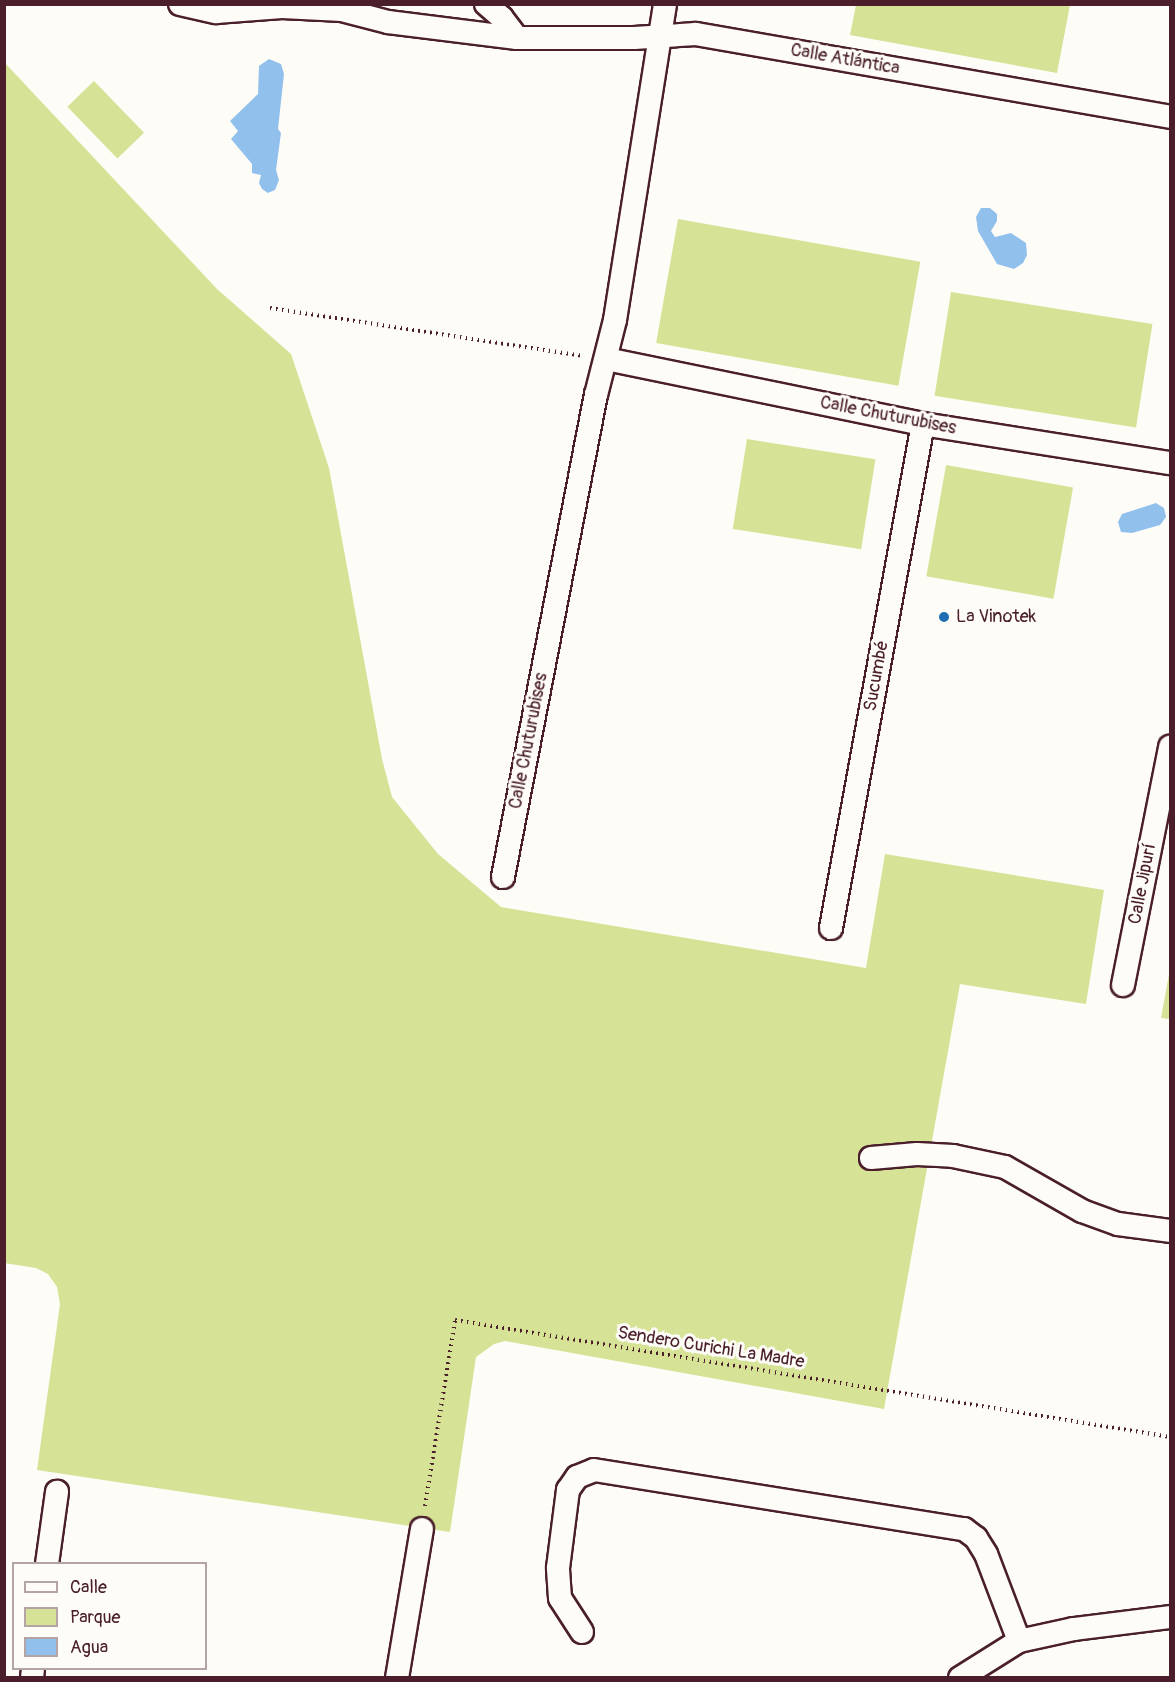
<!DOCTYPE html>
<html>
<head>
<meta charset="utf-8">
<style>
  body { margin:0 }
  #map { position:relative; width:1175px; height:1682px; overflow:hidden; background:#fdfcf7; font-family:Pangolin,sans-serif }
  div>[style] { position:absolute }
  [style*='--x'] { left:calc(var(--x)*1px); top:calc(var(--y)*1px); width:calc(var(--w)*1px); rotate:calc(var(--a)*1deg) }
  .green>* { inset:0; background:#d6e295; transform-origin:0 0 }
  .water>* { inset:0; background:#91c0ec }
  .path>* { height:4px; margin-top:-2px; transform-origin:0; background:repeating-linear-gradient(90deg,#4a1f2b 0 1.5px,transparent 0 6px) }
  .roads { filter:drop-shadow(2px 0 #4a1f2b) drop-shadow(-2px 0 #4a1f2b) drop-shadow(0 2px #4a1f2b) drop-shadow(0 -2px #4a1f2b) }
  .street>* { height:22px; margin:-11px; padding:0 11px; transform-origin:11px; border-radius:11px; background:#fdfcf7 }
  .dots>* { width:16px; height:16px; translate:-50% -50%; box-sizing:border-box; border:3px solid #fdfcf7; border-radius:50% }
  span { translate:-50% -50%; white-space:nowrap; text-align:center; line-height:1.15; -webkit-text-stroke:6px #fdfcf7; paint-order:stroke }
  .street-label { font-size:18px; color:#4a1f2b }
  .poi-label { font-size:18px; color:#4a1f2b }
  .left { translate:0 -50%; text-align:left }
  .frame { position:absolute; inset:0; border:6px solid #4a1f2b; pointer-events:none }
  .legend { position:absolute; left:12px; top:1562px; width:195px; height:108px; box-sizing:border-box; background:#fdfcf7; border:2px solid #b5a4a5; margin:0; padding:8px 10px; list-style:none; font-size:18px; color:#4a1f2b }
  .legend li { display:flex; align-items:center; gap:12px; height:30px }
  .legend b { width:30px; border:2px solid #b5a4a5 }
</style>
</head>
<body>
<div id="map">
  <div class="green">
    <i style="clip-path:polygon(856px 5px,856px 4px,1070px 5px,1057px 73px,850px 35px)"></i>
    <i style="clip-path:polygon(4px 62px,217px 289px,291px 354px,329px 468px,382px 759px,392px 797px,438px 854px,501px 907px,866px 968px,885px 854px,1104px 890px,1086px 1004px,960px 984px,884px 1409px,505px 1341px,494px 1344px,476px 1357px,450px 1532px,37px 1470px,60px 1304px,57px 1287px,48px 1274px,36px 1268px,4px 1263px)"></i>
    <i style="left:94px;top:81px;width:72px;height:37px;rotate:46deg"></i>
    <i style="left:678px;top:219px;width:246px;height:126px;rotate:10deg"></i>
    <i style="left:951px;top:292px;width:204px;height:105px;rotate:9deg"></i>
    <i style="left:747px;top:439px;width:130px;height:91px;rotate:9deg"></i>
    <i style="left:946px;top:465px;width:129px;height:113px;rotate:10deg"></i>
    <i style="clip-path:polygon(1170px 969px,1170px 1019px,1161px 1018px)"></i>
  </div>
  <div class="water">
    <i style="clip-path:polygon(269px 59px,281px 64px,284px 74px,278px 129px,281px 133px,276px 170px,279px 180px,275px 190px,268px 193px,262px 189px,259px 183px,261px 175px,252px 173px,252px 164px,231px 139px,238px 131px,230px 121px,258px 94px,259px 66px)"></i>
    <i style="clip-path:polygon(981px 208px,990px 208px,997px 214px,997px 221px,991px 231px,995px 237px,1011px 233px,1026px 243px,1027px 255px,1023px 263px,1014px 269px,997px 264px,978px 231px,976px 217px)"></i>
    <i style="clip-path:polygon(1156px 503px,1164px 508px,1166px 517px,1160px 525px,1132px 533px,1121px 532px,1118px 522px,1122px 514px)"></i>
  </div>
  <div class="path">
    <i style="--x:270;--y:308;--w:316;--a:8.7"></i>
    <i style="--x:425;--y:1506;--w:188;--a:-80.8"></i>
    <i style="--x:455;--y:1320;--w:725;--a:9.29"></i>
  </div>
  <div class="roads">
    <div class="street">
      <i style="--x:180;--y:4;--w:37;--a:13"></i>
      <i style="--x:216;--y:12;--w:66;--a:-4.3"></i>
      <i style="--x:282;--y:7;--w:60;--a:2.9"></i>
      <i style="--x:342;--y:10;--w:48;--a:14.6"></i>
      <i style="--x:388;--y:22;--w:130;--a:7.1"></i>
      <i style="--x:517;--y:38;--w:117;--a:0"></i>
      <i style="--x:634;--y:38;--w:62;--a:-3.7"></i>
      <i style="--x:696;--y:34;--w:481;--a:9.9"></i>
      <i style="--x:486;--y:4;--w:21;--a:41"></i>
      <i style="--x:502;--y:18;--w:25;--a:53"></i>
      <i style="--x:606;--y:359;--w:324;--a:11.6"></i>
      <i style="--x:923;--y:424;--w:250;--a:9"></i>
      <i style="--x:503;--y:877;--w:491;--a:-79.1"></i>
      <i style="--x:596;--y:395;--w:77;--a:-75.8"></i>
      <i style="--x:615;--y:320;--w:320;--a:-81"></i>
      <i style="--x:831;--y:928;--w:512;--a:-79.66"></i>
      <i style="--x:1123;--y:985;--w:243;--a:-78.8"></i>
      <i style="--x:871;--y:1158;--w:46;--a:-5"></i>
      <i style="--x:917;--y:1154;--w:36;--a:3"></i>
      <i style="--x:953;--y:1156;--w:53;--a:11.9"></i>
      <i style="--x:1005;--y:1167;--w:89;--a:29.7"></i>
      <i style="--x:1082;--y:1211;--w:38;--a:20"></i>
      <i style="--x:1118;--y:1224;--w:52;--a:7.7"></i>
      <i style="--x:47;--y:1564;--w:73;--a:-82.1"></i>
      <i style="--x:582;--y:1632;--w:40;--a:-122.9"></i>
      <i style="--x:560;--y:1598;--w:30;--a:-94"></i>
      <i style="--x:558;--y:1568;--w:79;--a:-82.7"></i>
      <i style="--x:568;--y:1490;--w:16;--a:-55"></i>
      <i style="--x:577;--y:1477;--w:18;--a:-22"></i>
      <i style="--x:594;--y:1470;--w:375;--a:9.1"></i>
      <i style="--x:964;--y:1529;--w:15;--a:37"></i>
      <i style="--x:976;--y:1538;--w:19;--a:58"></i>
      <i style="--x:986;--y:1554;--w:93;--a:69.2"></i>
      <i style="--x:32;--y:1678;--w:10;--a:-84"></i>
      <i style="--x:397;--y:1678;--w:151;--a:-80.5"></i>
      <i style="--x:960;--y:1678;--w:70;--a:-32.1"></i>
      <i style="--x:1019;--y:1641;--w:56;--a:-12.3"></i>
      <i style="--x:1074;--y:1629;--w:97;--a:-7.1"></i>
    </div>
  </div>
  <div class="dots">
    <i style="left:944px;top:617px;background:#1f6fb2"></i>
  </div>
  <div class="street-label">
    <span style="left:845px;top:60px;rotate:10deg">Calle Atlántica</span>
    <span style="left:888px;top:416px;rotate:11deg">Calle Chuturubises</span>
    <span style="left:877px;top:676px;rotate:-80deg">Sucumbé</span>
    <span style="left:529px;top:741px;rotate:-79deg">Calle Chuturubises</span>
    <span style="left:1143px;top:884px;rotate:-79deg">Calle Jipurí</span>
    <span style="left:711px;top:1348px;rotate:9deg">Sendero Curichi La Madre</span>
  </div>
  <div class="poi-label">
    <span class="left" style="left:956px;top:617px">La Vinotek</span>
  </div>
  <div class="frame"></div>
  <ul class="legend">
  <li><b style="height:8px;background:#fdfcf7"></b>Calle</li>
  <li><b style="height:16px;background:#d6e295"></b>Parque</li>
  <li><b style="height:16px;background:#91c0ec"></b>Agua</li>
  </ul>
</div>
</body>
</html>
